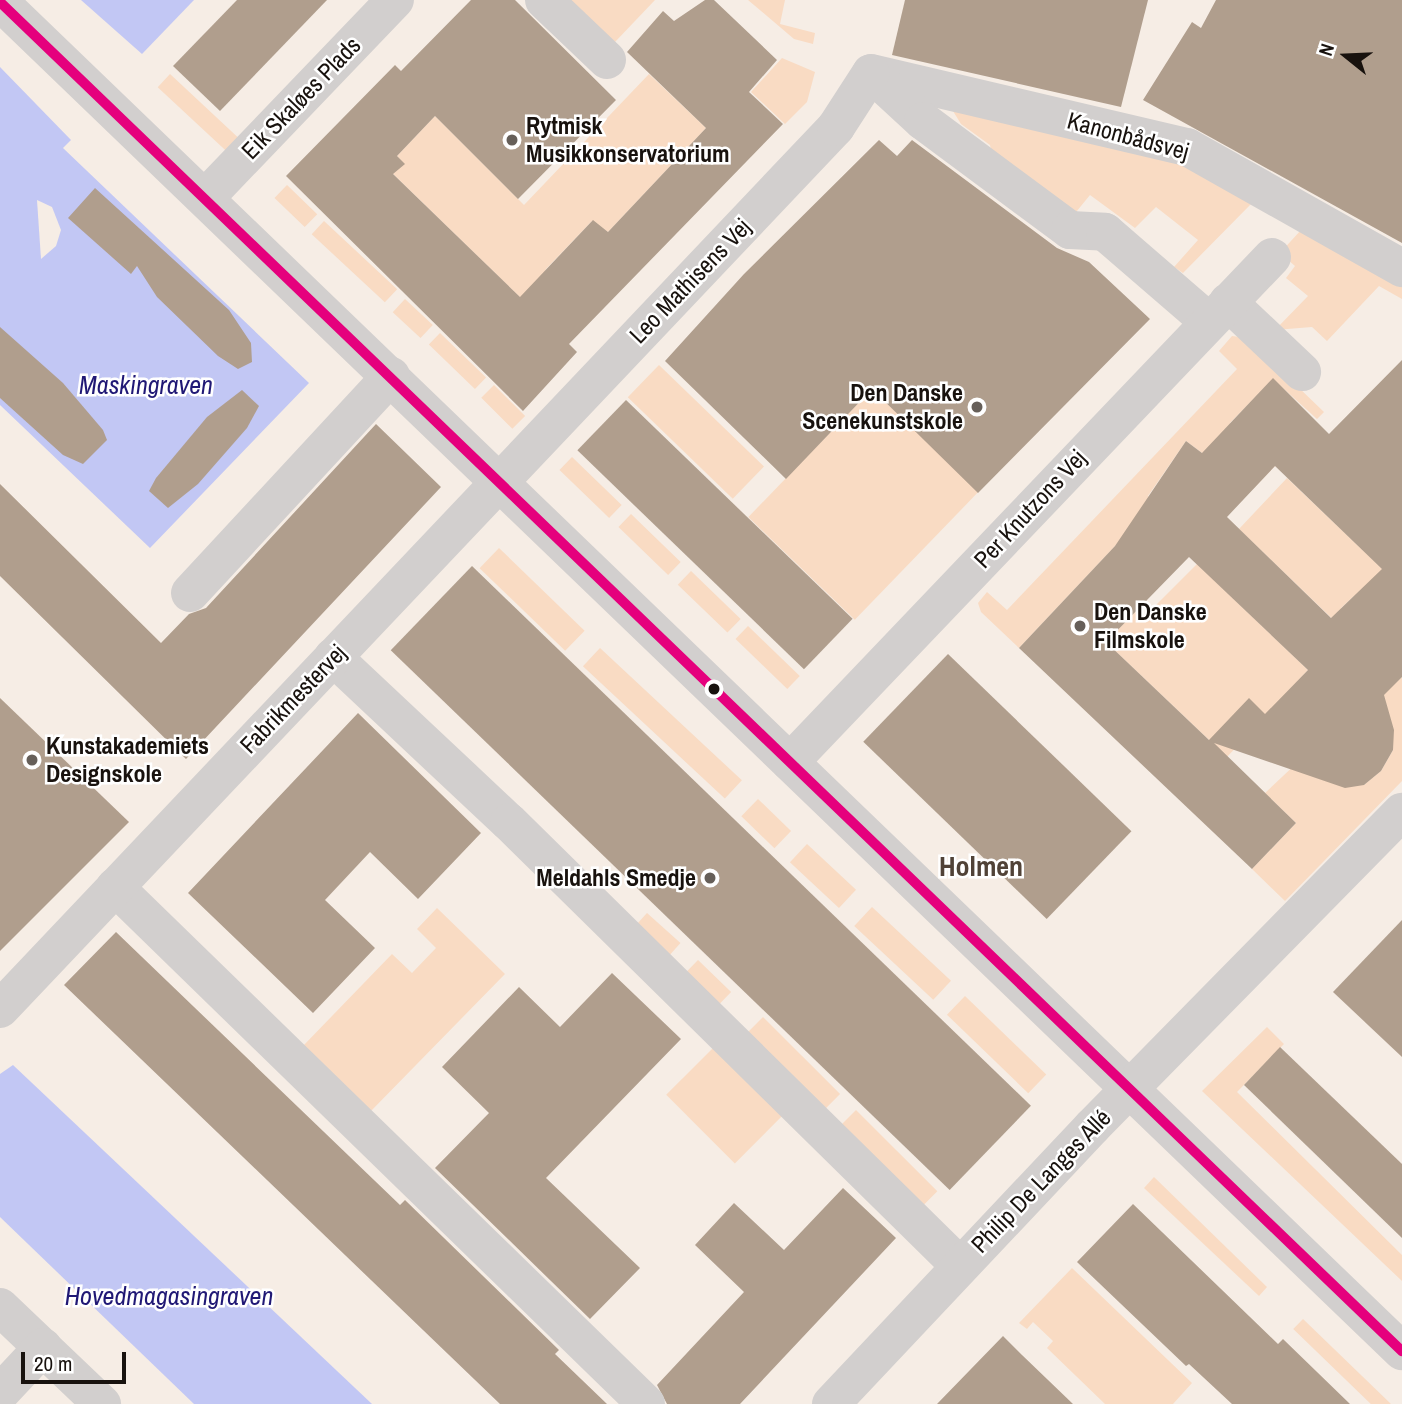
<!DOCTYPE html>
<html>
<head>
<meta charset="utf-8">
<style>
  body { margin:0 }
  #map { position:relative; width:1402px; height:1404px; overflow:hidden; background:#f6ede5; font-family:"Archivo Narrow",sans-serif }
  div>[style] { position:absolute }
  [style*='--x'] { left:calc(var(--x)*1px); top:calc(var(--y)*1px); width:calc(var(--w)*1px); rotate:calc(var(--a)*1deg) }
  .green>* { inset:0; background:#f9dbc3; transform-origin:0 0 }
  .water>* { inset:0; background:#c2c7f4 }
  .pier>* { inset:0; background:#f6ede5 }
  .building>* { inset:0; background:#b09e8d; transform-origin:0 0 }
  .minor>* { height:38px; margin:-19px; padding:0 19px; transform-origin:19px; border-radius:19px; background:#d2cfce }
  .bus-1>* { height:10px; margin:-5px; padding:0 5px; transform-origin:5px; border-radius:5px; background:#e5007d }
  .dots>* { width:19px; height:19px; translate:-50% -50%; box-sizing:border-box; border:4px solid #fff; border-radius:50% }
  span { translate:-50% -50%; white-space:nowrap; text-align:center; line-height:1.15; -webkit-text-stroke:5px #fff; paint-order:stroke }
  .street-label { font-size:24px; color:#18120e }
  .poi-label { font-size:24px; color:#18120e; font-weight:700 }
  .left { translate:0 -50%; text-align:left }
  .right { translate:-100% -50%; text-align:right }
  .water-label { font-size:26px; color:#201875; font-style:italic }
  .quarter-label { font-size:28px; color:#504237; font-weight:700 }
  .north { position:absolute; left:1311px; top:21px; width:70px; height:70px; -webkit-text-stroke:5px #fff; paint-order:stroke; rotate:288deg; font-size:19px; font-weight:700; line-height:28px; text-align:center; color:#18120e }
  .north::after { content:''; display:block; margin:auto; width:24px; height:32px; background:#18120e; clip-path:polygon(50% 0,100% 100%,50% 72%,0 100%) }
  .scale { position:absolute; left:21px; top:1352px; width:105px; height:32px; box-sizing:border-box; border:4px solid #18120e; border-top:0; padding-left:9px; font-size:21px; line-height:24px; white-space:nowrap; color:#18120e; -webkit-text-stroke:5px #fff; paint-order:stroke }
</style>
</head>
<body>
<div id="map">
  <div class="green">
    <i style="clip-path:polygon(568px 0,655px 0,615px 42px)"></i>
    <i style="clip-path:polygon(748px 0,785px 0,780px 24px,815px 33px,813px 44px,794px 39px)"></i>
    <i style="clip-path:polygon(782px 58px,815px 72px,807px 102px,785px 124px,751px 92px)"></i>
    <i style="left:170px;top:74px;width:93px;height:18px;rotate:43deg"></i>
    <i style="clip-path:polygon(649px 74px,706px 128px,608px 232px,592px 221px,546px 269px,529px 306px,386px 167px,390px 163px,397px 170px,404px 164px,397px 156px,435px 116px,524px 205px)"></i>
    <i style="clip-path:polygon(948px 103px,1178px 159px,1253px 202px,1183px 273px,1174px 267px,1198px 240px,1156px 207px,1135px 228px,1090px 195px,1072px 217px,993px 158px,990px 145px,961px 124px)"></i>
    <i style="left:287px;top:185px;width:42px;height:18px;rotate:44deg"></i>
    <i style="left:324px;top:221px;width:100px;height:18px;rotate:43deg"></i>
    <i style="clip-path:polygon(1301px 230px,1402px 286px,1402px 299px,1379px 286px,1327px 341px,1312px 327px,1275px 330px,1308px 296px,1286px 278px,1295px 266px,1280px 253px)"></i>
    <i style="left:405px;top:299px;width:38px;height:18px;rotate:43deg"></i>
    <i style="left:440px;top:333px;width:64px;height:16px;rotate:44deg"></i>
    <i style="clip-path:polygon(1232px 336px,1247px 338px,1324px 412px,1317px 419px,1273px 379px,1230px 423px,1275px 466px,1252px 490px,1186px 441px,1148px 496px,1201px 546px,1132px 528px,1019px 648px,981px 612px,978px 603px,987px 592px,1007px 610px,1237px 369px,1219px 351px)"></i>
    <i style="left:659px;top:365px;width:146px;height:45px;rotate:44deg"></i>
    <i style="left:494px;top:385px;width:44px;height:18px;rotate:45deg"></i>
    <i style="left:872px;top:389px;width:148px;height:178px;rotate:44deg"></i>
    <i style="left:572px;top:457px;width:69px;height:18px;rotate:44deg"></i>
    <i style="clip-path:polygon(1287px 478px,1394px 580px,1367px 607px,1354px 596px,1341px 608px,1345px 631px,1239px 529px)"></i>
    <i style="left:631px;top:514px;width:69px;height:18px;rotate:44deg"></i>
    <i style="left:499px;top:548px;width:119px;height:28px;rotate:44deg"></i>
    <i style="clip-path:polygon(1197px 564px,1308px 670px,1227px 757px,1106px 642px,1135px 612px,1146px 615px)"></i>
    <i style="left:691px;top:571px;width:69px;height:19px;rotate:44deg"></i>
    <i style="left:748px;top:626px;width:72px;height:18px;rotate:44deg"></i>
    <i style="left:600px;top:648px;width:194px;height:25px;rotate:43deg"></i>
    <i style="clip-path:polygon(1402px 677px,1402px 781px,1285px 901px,1252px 869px,1296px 823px,1265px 793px,1300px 760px,1364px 785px,1381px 771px,1393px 750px,1380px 697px)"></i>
    <i style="left:758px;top:799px;width:46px;height:24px;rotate:44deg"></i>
    <i style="left:807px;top:844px;width:67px;height:25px;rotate:43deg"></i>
    <i style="left:872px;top:907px;width:108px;height:26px;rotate:43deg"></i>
    <i style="clip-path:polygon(437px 908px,505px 974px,371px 1111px,303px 1046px,392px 954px,412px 973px,436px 948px,417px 929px)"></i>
    <i style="left:647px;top:913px;width:45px;height:21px;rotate:42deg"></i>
    <i style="left:698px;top:960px;width:46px;height:22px;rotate:44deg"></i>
    <i style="left:965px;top:996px;width:113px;height:26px;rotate:44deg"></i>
    <i style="left:763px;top:1017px;width:109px;height:26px;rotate:45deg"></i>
    <i style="clip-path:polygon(1267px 1027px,1284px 1044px,1237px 1092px,1402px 1255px,1402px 1281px,1202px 1091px)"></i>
    <i style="left:715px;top:1046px;width:97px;height:69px;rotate:45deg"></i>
    <i style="left:856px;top:1110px;width:115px;height:23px;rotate:45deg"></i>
    <i style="clip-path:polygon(1154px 1177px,1267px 1287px,1259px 1296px,1144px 1188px)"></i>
    <i style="clip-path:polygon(1072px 1268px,1192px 1383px,1173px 1404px,1105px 1404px,1047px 1348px,1053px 1341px,1033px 1322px,1027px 1329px,1019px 1323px)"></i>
    <i style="left:1303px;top:1319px;width:122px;height:14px;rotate:44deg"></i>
  </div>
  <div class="water">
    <i style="clip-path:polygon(81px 0,194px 0,142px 54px)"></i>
    <i style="clip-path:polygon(0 67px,71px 140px,63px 148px,309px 383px,150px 548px,0 405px)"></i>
    <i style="clip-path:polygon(13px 1065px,372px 1404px,194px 1404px,0 1217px,0 1074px)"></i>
  </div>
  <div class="pier">
    <i style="clip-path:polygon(37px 200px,52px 207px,61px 230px,56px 246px,41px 259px)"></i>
  </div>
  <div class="building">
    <i style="clip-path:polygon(237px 0,327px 0,220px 111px,173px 66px)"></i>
    <i style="clip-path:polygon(471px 0,515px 0,616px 100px,518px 199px,435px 116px,397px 156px,405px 164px,393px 174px,520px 297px,593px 220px,608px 232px,706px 128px,627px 52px,663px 11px,674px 21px,705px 0,714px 0,777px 60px,749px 92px,783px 124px,569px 344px,577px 352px,523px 411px,286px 176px,395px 65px,401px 71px)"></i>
    <i style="clip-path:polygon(905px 0,1148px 0,1121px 107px,892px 55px)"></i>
    <i style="clip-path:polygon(1216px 0,1402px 0,1402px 243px,1143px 100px,1192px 22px,1201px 28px)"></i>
    <i style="clip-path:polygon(879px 140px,897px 156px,912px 140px,1057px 248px,1089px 262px,1150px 319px,978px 493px,872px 389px,786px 479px,665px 361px,744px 274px)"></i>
    <i style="clip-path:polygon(95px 188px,229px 310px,251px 343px,252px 362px,238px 369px,218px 356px,157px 297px,137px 266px,131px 274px,68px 218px)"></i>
    <i style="clip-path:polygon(0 327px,63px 383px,103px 430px,107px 440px,83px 464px,63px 455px,0 398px)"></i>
    <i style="clip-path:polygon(evenodd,1402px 360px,1402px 677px,1384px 695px,1394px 730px,1393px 750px,1381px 771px,1364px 785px,1345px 788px,1214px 743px,1296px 823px,1252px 869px,1019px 648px,1115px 546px,1186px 441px,1202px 453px,1273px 378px,1329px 434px,1402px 360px,1275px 466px,1382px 569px,1331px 618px,1227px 517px,1275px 466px,1402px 360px,1189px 557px,1308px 670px,1265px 714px,1249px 698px,1209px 740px,1106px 642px,1189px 557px)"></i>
    <i style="clip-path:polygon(242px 390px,259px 406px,247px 428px,198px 484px,168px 508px,149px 491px,156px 478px,207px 417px)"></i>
    <i style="left:626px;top:400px;width:315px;height:70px;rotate:44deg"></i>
    <i style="clip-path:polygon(376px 424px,441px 487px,186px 759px,0 576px,0 484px,161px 643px,189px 614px,206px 608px)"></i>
    <i style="left:472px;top:566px;width:777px;height:117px;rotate:44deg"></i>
    <i style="left:948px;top:654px;width:255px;height:122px;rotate:44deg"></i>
    <i style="clip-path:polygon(0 698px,129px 822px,0 951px)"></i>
    <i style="clip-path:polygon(358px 713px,481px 833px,418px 899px,370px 852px,325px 900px,375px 948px,313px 1013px,188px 893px)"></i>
    <i style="clip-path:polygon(1402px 920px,1402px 1057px,1333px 992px)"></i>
    <i style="clip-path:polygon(116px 932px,400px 1205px,405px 1200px,559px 1350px,555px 1354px,607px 1404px,500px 1404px,64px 985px)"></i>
    <i style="clip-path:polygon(612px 973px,681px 1039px,546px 1178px,640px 1268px,590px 1319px,435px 1168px,489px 1113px,442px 1067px,519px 987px,560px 1027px)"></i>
    <i style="clip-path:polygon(1280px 1047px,1402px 1164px,1402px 1238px,1244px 1085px)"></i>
    <i style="clip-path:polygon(843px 1188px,896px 1238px,740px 1404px,667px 1404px,657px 1385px,744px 1292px,695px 1245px,734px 1203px,784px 1250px)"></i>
    <i style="clip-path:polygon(1133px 1204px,1278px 1344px,1283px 1339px,1350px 1404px,1232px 1404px,1189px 1364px,1186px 1366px,1077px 1262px)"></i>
    <i style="clip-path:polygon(1003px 1336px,1022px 1355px,1073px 1404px,937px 1404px)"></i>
  </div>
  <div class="minor">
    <i style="--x:544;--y:0;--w:87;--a:43.6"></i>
    <i style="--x:0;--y:2;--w:1946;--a:43.9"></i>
    <i style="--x:871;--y:73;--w:325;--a:13.2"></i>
    <i style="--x:1187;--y:147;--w:247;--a:29.4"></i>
    <i style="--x:872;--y:74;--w:69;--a:42.7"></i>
    <i style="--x:923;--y:121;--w:183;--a:36.6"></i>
    <i style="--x:1070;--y:230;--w:35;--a:3"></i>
    <i style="--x:1105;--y:232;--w:136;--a:40.8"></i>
    <i style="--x:206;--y:197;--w:273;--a:-46.2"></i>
    <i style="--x:1228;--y:302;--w:102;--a:43.4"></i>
    <i style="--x:190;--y:593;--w:296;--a:-47.2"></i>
    <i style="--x:333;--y:657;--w:241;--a:43.2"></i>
    <i style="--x:509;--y:822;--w:633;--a:44.55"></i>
    <i style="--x:790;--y:762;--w:698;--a:-46.33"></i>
    <i style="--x:115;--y:887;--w:741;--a:44.23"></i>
    <i style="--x:0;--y:1009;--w:1215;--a:-46.53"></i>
    <i style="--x:836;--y:127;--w:64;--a:-57.1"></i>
    <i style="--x:0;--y:1307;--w:141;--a:43.6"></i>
    <i style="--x:0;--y:1393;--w:63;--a:-46.9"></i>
    <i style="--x:831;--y:1404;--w:381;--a:-46.7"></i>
    <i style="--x:1092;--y:1127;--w:442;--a:-45.5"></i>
  </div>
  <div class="bus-1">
    <i style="--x:0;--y:2;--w:1946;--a:43.9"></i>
  </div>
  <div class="dots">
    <i style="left:512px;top:140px;background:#665f59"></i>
    <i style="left:977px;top:407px;background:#665f59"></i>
    <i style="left:1080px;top:626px;background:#665f59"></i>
    <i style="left:714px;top:689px;background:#18120e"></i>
    <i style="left:32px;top:760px;background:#665f59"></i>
    <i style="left:710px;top:878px;background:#665f59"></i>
  </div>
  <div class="street-label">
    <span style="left:301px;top:98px;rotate:-46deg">Eik Skaløes Plads</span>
    <span style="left:1128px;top:136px;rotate:15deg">Kanonbådsvej</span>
    <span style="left:690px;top:281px;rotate:-46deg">Leo Mathisens Vej</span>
    <span style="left:1030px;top:509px;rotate:-47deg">Per Knutzons Vej</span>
    <span style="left:293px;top:699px;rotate:-46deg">Fabrikmestervej</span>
    <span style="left:1041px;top:1181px;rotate:-46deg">Philip De Langes Allé</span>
  </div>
  <div class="poi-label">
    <span class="left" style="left:526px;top:140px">Rytmisk<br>Musikkonservatorium</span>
    <span class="right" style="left:963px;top:407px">Den Danske<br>Scenekunstskole</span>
    <span class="left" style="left:1094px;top:626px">Den Danske<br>Filmskole</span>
    <span class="left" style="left:46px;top:760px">Kunstakademiets<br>Designskole</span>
    <span class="right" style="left:696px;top:878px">Meldahls Smedje</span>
  </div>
  <div class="water-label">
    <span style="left:146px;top:385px">Maskingraven</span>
    <span style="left:169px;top:1296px">Hovedmagasingraven</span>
  </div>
  <div class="quarter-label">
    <span style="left:981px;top:866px">Holmen</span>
  </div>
  <div class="north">N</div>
  <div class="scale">20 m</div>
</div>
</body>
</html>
